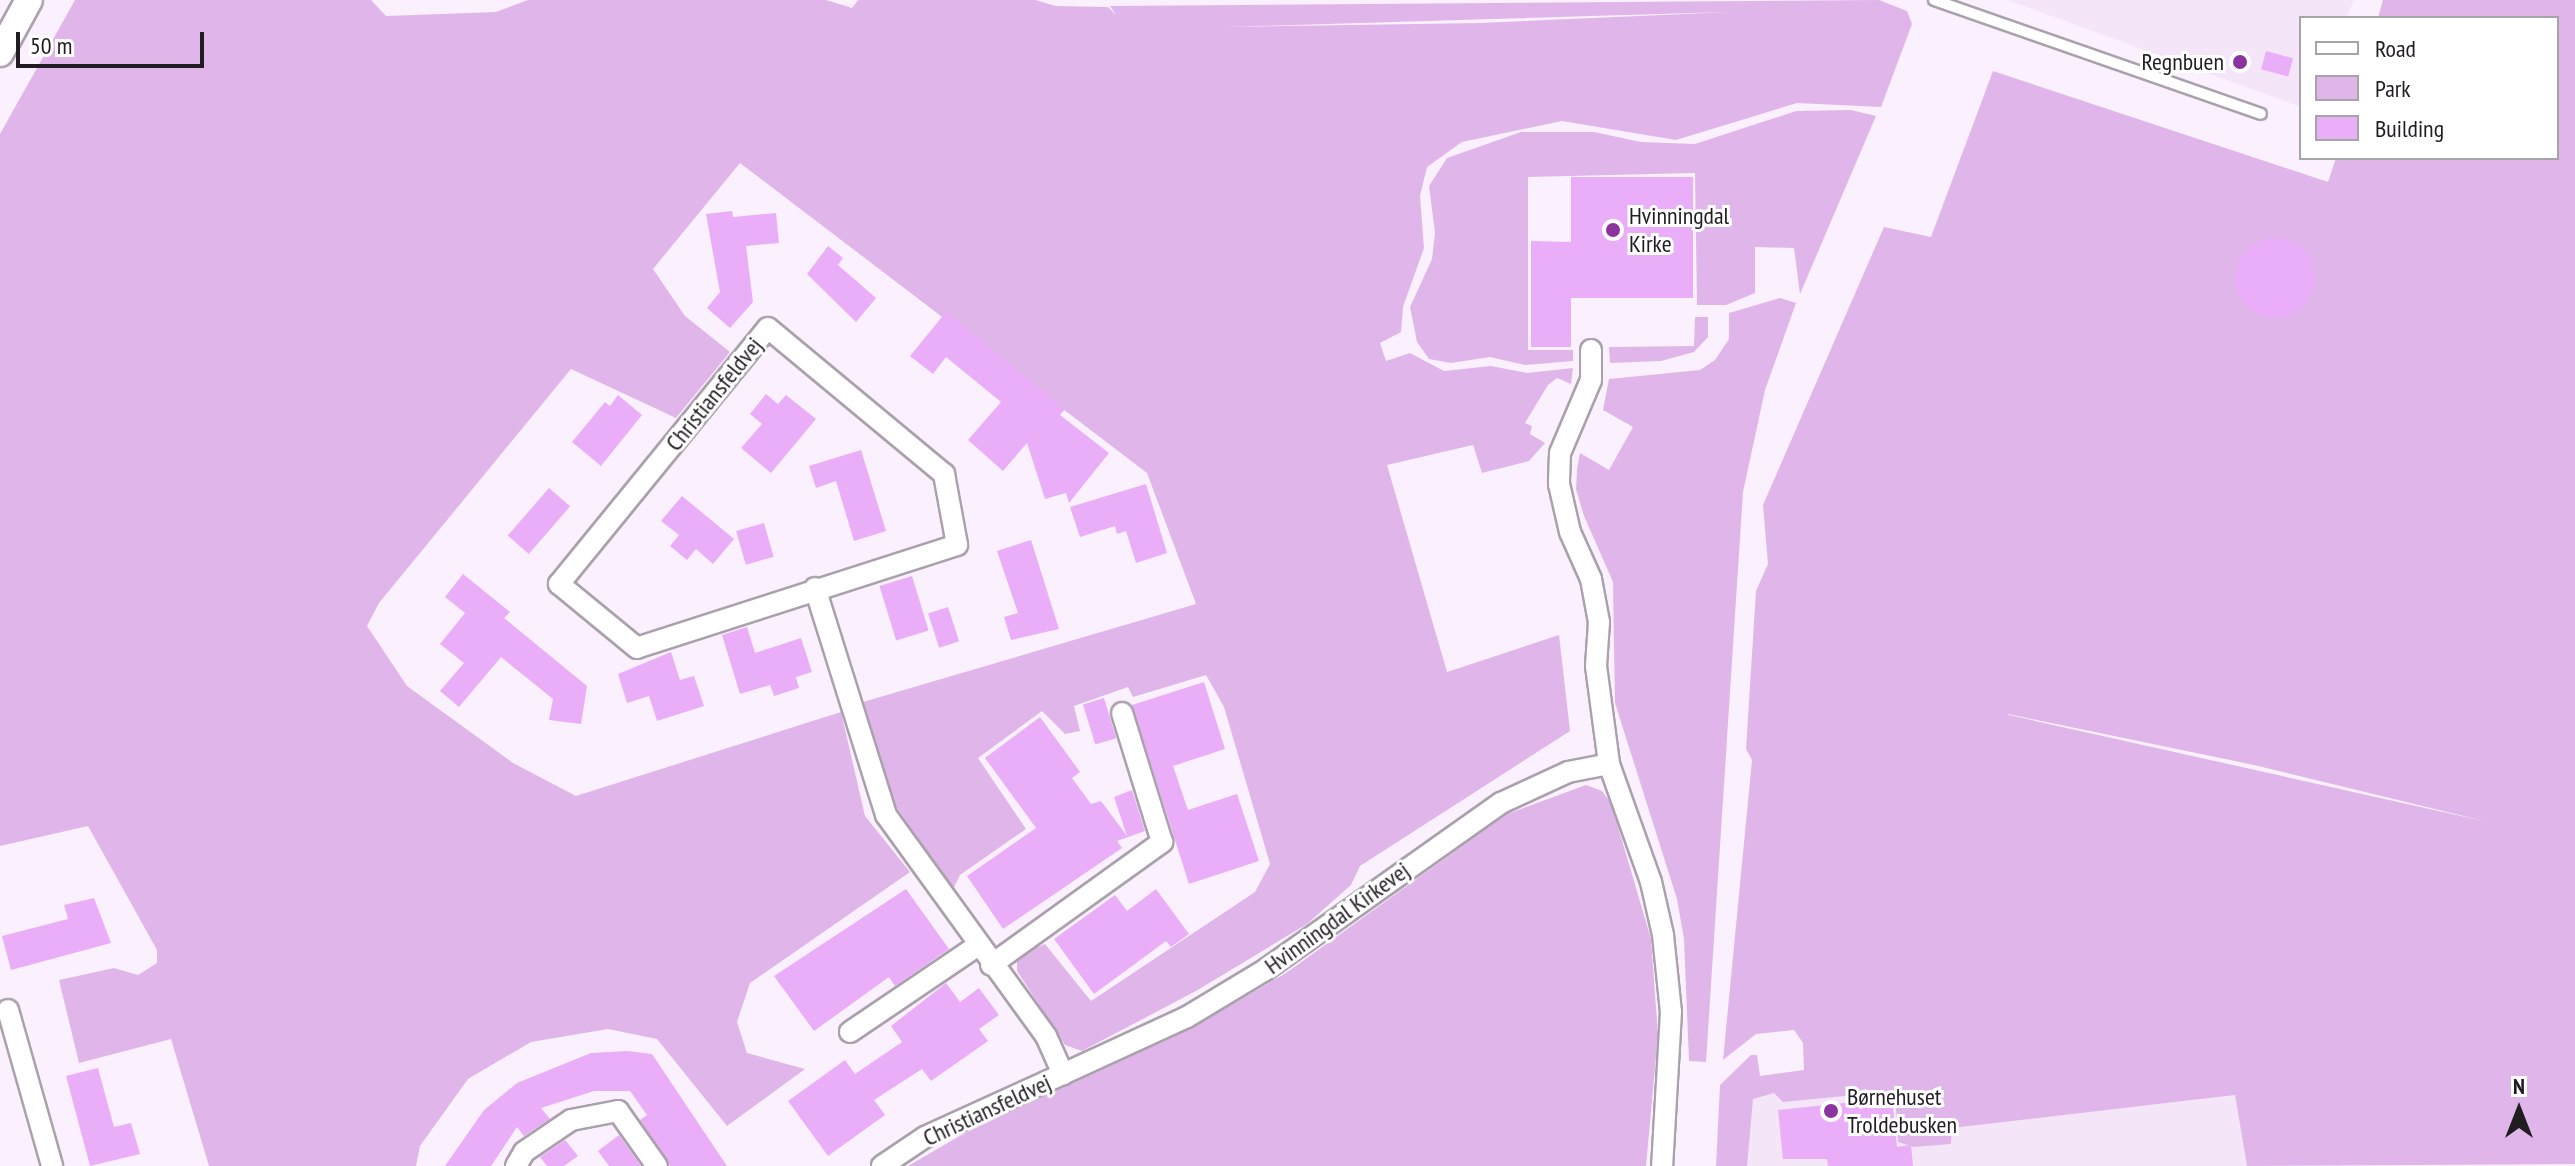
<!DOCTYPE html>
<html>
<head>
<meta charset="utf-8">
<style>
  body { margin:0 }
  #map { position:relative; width:2575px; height:1166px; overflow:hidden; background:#fbf1fe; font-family:"PT Sans Narrow",sans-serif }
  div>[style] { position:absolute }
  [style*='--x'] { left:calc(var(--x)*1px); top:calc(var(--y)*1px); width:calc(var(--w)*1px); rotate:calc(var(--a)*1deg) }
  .built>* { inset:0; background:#f4e5f8 }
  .green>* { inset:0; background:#e0b6ea }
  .building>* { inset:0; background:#eaaef9; transform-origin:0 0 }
  .round { border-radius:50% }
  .roads { filter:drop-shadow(2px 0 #aaa1ad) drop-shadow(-2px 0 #aaa1ad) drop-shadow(0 2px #aaa1ad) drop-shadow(0 -2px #aaa1ad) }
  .service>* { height:10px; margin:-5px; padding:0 5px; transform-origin:5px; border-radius:5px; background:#fff }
  .minor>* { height:20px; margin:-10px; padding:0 10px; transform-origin:10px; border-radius:10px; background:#fff }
  .tertiary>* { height:26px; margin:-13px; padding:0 13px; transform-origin:13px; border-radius:13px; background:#fff }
  .dots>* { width:22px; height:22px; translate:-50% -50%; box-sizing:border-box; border:4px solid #fff; border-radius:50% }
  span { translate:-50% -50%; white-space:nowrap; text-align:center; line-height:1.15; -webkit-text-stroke:6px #fff; paint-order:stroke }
  .poi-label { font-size:24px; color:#201c21 }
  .right { translate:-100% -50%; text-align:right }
  .left { translate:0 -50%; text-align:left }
  .street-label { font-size:24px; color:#201c21 }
  .legend { position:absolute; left:2299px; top:16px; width:260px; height:144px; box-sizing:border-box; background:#fff; border:2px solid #a6a4a6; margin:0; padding:10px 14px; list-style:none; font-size:24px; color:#201c21 }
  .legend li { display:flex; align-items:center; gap:16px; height:40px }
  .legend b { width:40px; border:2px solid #a6a4a6 }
  .north { position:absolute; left:2479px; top:1070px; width:80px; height:80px; -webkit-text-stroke:6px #fff; paint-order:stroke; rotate:0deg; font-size:22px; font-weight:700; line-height:32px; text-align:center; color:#201c21 }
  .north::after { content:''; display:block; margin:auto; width:28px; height:36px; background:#201c21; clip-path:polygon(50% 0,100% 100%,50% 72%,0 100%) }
  .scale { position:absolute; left:16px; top:32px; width:188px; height:36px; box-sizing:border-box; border:4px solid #201c21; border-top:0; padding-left:10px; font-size:24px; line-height:28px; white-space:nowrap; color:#201c21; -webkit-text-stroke:6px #fff; paint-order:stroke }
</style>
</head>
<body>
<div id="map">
  <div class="built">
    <i style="clip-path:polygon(2007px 0,2354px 0,2346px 18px,2301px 18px,2301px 107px)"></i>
    <i style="clip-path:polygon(1880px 1064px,1952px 1128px,2235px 1095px,2247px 1166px,1722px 1166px,1729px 1083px)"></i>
  </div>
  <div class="green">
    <i style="clip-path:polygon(evenodd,75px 0,371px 0,386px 16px,496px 12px,528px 0,826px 0,852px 8px,858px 0,1035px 0,1056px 6px,1108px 7px,1116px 15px,1110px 6px,1879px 0,1907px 11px,1912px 24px,1881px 107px,1797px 103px,1676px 140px,1562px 121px,1462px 142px,1427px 167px,1420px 196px,1424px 248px,1403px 307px,1401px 332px,1380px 343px,1386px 361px,1410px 353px,1444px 371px,1491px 366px,1527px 373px,1573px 368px,1571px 384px,1557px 378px,1548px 385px,1525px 423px,1532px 426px,1530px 434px,1545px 443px,1529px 461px,1482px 473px,1473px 445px,1387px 465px,1447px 672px,1559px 635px,1570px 731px,1360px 866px,1351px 885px,1307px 924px,1196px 991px,1082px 1051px,1065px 1045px,1017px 971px,1017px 956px,1045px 944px,1091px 1001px,1255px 892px,1270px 864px,1224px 707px,1206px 675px,1133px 697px,1128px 687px,1074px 706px,1080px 731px,1065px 734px,1042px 711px,978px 758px,1026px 829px,960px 875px,953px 889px,895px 805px,863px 702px,1196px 604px,1147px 473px,740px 163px,653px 269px,685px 316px,730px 352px,676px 418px,571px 369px,379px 603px,367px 626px,407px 686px,513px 763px,576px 796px,841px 712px,865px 816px,910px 872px,750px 983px,737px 1022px,747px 1053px,805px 1069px,727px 1126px,657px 1039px,608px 1029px,531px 1042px,468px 1079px,420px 1146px,416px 1166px,209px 1166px,171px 1039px,79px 1063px,59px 980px,114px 968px,138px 975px,157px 963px,157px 950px,88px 826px,0 846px,0 134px,75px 0,1730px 12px,1480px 23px,1225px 27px,1729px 12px,1730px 12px)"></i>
    <i style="clip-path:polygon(evenodd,2383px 0,2575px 0,2575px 1164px,2247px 1166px,2235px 1095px,1952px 1128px,1951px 1144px,1914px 1147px,1898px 1142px,1895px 1091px,1783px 1102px,1774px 1093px,1753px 1099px,1747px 1166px,1716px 1166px,1720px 1085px,1751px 1055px,1757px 1055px,1760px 1076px,1804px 1070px,1803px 1043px,1794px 1030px,1756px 1034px,1723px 1060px,1752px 760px,1746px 749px,1756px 591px,1768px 564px,1763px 505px,1884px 227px,1931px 237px,1993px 71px,2328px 182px,2336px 158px,2557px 158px,2557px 18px,2378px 18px,2383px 0,2008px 714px,2254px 765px,2488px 822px,2009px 715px,2008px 714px)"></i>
    <i style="clip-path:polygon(1851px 110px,1876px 116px,1800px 294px,1794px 248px,1755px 247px,1755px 293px,1726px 305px,1697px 305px,1695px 173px,1528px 177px,1528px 350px,1573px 350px,1573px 361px,1525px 365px,1490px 357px,1451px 363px,1429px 359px,1417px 342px,1410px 307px,1432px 259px,1435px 233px,1429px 186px,1447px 158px,1521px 132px,1594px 132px,1641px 142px,1695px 144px,1796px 111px)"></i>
    <i style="clip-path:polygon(1780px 298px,1796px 303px,1765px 390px,1743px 492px,1706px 1062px,1689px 1061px,1684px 939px,1677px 899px,1615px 703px,1613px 582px,1584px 516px,1576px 489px,1577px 469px,1580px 453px,1609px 470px,1633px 427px,1603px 410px,1609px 379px,1700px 370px,1715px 360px,1729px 339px,1729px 313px)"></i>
    <i style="clip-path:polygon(1695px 317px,1708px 317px,1708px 337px,1694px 352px,1661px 361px,1610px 363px,1609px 347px,1694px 346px)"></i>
    <i style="clip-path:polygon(1586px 785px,1602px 791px,1611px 803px,1651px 939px,1658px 1035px,1646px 1166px,908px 1166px,963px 1134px,1190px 1029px,1286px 973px,1507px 814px)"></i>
  </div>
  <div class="building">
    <i style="left:2266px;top:51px;width:28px;height:19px;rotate:15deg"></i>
    <i style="clip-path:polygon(1571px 177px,1693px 177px,1693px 298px,1571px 298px,1571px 347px,1531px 347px,1531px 241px,1571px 242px)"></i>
    <i style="clip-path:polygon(732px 211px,733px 217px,776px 213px,779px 243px,746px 246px,753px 302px,730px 328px,707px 308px,720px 292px,706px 214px)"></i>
    <i class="round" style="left:2235px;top:238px;width:80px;height:80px"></i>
    <i style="clip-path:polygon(828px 246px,843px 258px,838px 265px,876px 298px,856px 322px,807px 274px)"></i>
    <i style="clip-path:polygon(946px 312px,1065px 409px,1060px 415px,1109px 453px,1069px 503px,1066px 493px,1045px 499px,1027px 443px,1003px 471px,968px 440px,1001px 402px,946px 357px,933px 374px,910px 356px)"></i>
    <i style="clip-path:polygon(766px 394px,778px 404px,786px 395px,816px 419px,771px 473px,741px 448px,762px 424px,750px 414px)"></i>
    <i style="clip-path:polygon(618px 395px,642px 415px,601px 466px,572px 442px,605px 402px,610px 406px)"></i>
    <i style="clip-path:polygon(861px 450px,886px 531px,854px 541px,836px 481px,816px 488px,809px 466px)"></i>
    <i style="clip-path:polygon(1146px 484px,1167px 553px,1136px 563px,1126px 531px,1117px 534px,1115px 526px,1080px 537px,1070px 507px)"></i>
    <i style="left:549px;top:488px;width:28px;height:63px;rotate:41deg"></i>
    <i style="clip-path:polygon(682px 496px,734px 539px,713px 564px,696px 549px,687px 560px,670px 546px,679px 535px,661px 521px)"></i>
    <i style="left:764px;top:523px;width:35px;height:29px;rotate:74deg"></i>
    <i style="clip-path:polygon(1031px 540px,1059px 629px,1011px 640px,1004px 617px,1018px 613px,997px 551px)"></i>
    <i style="clip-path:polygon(463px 574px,510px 612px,504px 618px,587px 686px,581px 724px,549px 720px,553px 699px,501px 657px,459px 707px,440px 691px,464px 663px,440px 644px,465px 613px,445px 597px)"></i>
    <i style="left:912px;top:576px;width:57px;height:34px;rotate:73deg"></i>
    <i style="left:948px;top:607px;width:36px;height:21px;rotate:72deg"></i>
    <i style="clip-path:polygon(747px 627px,755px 653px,801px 638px,812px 672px,796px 677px,799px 688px,774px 696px,770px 685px,740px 694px,722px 635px)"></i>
    <i style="clip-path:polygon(671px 652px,680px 680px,694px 676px,704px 706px,657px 721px,649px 696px,627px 703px,618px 674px)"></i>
    <i style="clip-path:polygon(1204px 682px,1225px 749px,1173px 766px,1188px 810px,1237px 794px,1259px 861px,1189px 884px,1132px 705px)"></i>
    <i style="left:1104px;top:698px;width:42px;height:22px;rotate:73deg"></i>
    <i style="clip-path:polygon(1040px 717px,1080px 772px,1072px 778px,1091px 804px,1101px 801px,1127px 836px,1114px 797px,1132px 790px,1145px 831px,1117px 841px,1122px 848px,1003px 929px,967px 876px,1036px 828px,985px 758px)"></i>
    <i style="clip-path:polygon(906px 889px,949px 949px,895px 986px,889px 977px,814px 1031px,774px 976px)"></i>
    <i style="clip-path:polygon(1156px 889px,1189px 934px,1171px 947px,1166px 941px,1094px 994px,1054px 939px,1115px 895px,1127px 911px)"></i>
    <i style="clip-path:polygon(94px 898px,111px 943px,11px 970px,2px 936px,68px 919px,64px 905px)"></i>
    <i style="clip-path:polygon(946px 983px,960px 1002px,979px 988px,999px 1015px,979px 1029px,988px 1041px,931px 1081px,922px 1069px,874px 1100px,885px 1115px,828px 1156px,788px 1101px,845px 1060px,855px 1074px,902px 1042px,891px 1026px)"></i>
    <i style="clip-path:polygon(627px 1051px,652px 1054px,727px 1166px,670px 1166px,640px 1120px,647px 1115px,630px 1091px,594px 1091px,541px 1108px,550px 1119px,524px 1136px,517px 1127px,491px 1166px,445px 1166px,484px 1110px,517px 1083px,591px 1053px)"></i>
    <i style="clip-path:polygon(98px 1068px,114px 1127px,131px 1123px,140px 1154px,90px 1166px,66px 1076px)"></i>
    <i style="clip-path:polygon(1892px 1098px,1897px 1147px,1911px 1145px,1913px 1166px,1828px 1166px,1827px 1159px,1783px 1159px,1778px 1110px)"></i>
    <i style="clip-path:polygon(619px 1135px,641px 1166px,609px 1166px,598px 1151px)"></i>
    <i style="clip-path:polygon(565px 1140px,578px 1156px,564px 1166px,547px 1166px,540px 1157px)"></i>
  </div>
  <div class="roads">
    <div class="service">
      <i style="--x:1934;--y:0;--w:346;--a:19.2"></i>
    </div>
    <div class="minor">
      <i style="--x:768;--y:328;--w:229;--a:39.7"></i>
      <i style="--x:944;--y:474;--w:72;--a:79.6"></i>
      <i style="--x:957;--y:545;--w:336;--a:162.2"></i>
      <i style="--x:637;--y:648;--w:101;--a:-140.6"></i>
      <i style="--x:559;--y:584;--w:330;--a:-50.8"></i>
      <i style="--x:1591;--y:350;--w:30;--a:90"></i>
      <i style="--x:1591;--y:380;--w:79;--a:113"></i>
      <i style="--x:1560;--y:453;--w:31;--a:92"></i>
      <i style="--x:1559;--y:484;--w:49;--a:77.1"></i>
      <i style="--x:1570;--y:532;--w:51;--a:65.9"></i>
      <i style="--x:1591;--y:579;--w:44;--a:79.5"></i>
      <i style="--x:1599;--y:622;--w:44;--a:93.9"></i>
      <i style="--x:1596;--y:666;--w:99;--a:82.4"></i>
      <i style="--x:1609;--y:764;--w:125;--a:70.4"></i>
      <i style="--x:1651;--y:882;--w:54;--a:77.2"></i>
      <i style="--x:1663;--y:935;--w:77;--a:84.1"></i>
      <i style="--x:1671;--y:1012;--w:154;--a:93.3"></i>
      <i style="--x:815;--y:588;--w:238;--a:72.6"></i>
      <i style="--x:886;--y:815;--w:273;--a:54.1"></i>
      <i style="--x:1046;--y:1036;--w:42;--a:65.9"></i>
      <i style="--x:1063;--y:1074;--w:152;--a:155.5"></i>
      <i style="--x:925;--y:1137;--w:52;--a:146"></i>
      <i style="--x:991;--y:965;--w:211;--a:-35.7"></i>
      <i style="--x:1162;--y:842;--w:135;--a:-107.2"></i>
      <i style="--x:8;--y:1010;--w:162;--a:74.2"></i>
      <i style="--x:850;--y:1032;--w:153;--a:-34.1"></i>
      <i style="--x:1063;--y:1074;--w:136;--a:-24.7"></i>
      <i style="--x:1187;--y:1017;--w:91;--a:-31.1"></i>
      <i style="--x:1265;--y:970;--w:289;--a:-35.3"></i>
      <i style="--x:1501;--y:803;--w:74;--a:-24.8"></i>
      <i style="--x:1568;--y:772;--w:42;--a:-11"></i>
      <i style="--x:516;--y:1166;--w:16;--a:-60"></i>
      <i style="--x:524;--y:1152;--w:57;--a:-34.2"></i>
      <i style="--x:571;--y:1120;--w:48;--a:-10.8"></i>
      <i style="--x:618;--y:1111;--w:67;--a:54.7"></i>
    </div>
    <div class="tertiary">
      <i style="--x:0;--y:53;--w:60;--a:-61.3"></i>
    </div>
  </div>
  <div class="dots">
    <i style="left:2240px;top:62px;background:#8b339f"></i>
    <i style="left:1613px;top:230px;background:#8b339f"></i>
    <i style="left:1831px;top:1111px;background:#8b339f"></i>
  </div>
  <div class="poi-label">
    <span class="right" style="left:2224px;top:62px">Regnbuen</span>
    <span class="left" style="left:1629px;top:230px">Hvinningdal<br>Kirke</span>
    <span class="left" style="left:1847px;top:1111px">Børnehuset<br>Troldebusken</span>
  </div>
  <div class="street-label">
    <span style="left:714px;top:394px;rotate:-51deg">Christiansfeldvej</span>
    <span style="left:1337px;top:918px;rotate:-36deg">Hvinningdal Kirkevej</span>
    <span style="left:987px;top:1110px;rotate:-25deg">Christiansfeldvej</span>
  </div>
  <ul class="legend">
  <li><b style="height:10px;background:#fff"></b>Road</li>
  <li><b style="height:22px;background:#e0b6ea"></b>Park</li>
  <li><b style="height:22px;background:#eaaef9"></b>Building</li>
  </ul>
  <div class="north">N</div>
  <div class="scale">50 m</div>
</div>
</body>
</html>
